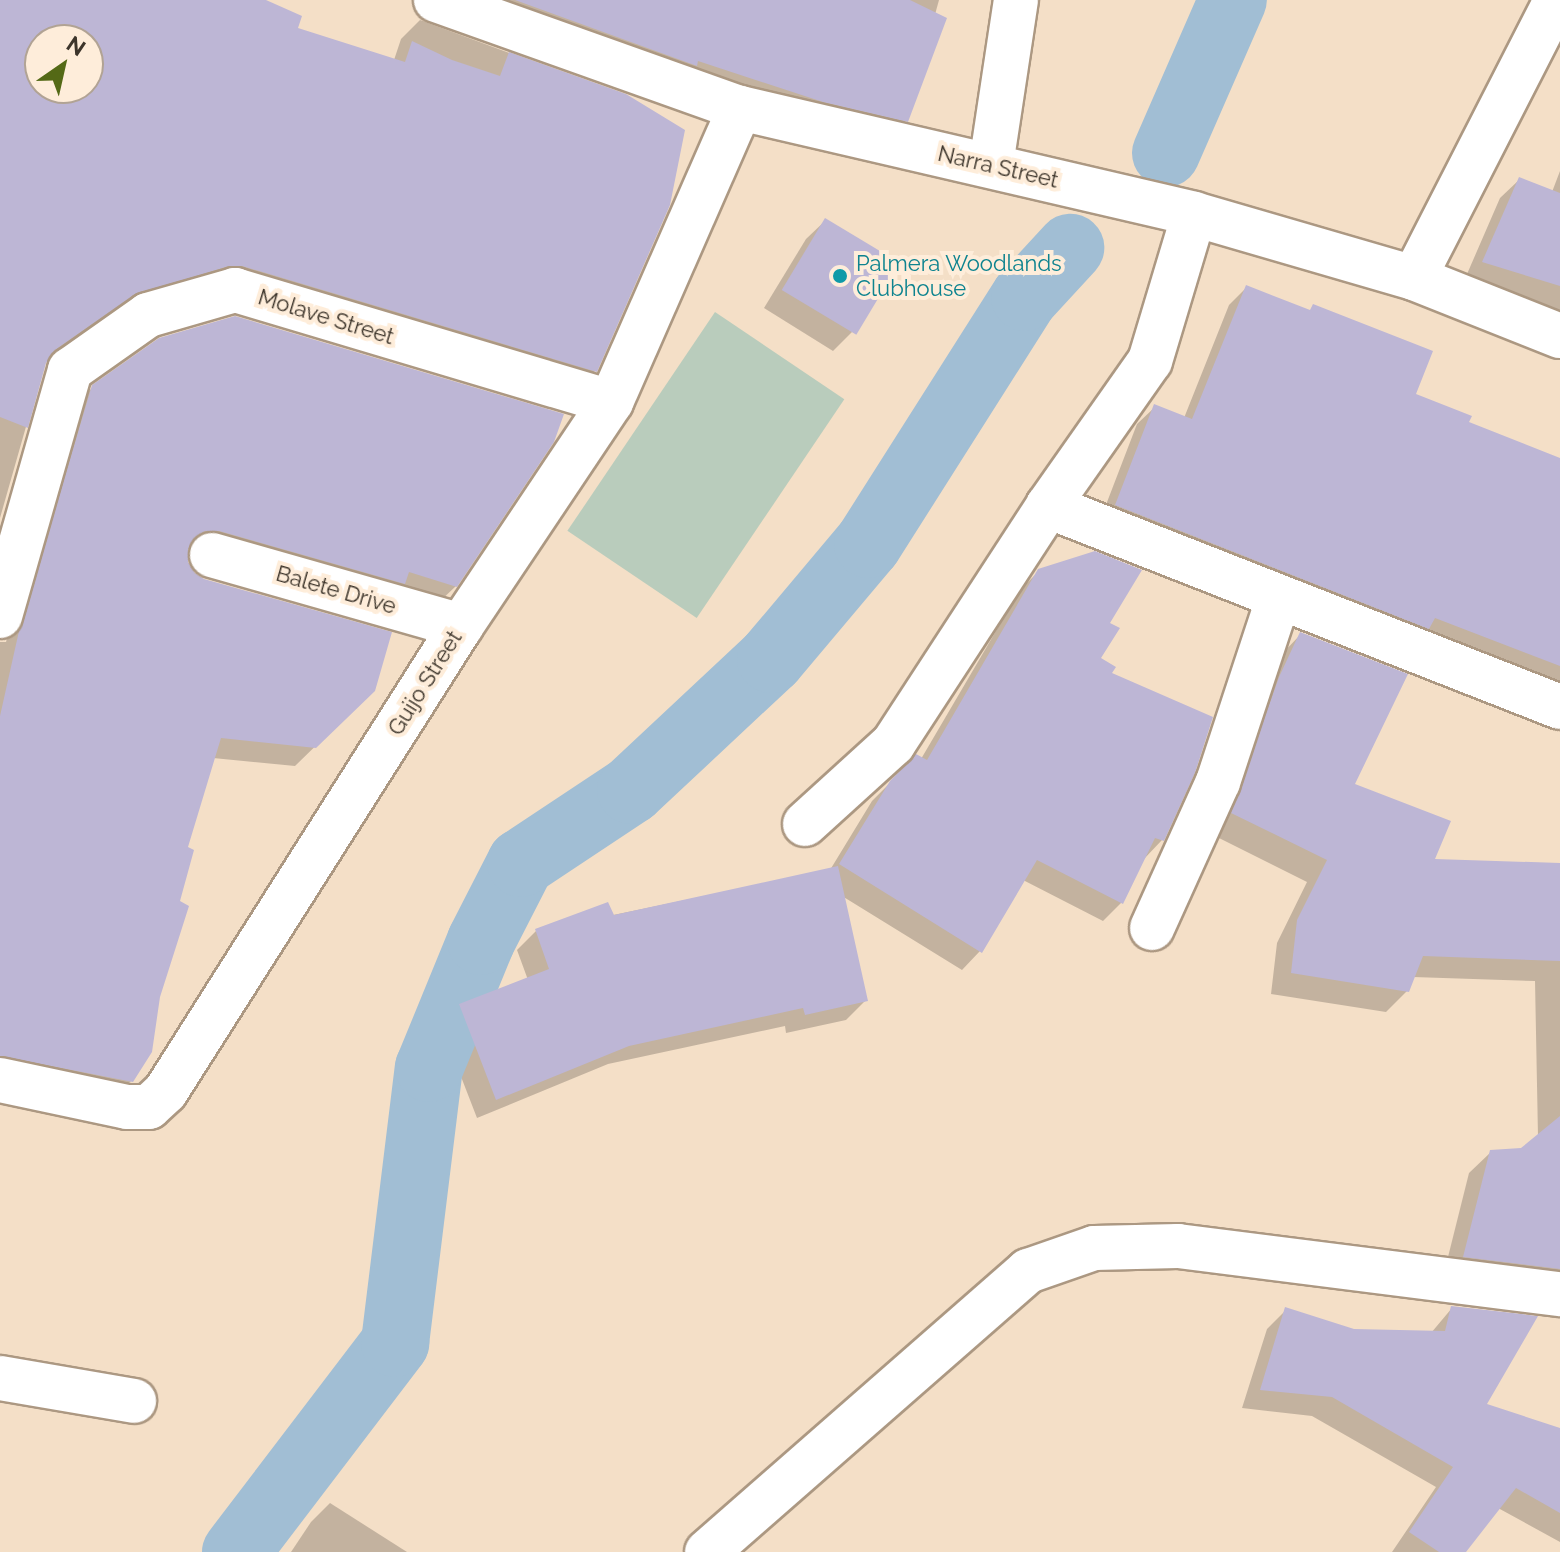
<!DOCTYPE html>
<html>
<head>
<meta charset="utf-8">
<style>
  body { margin:0 }
  #map { position:relative; width:1560px; height:1552px; overflow:hidden; background:#f4dfc7; font-family:Raleway,sans-serif }
  div>[style] { position:absolute }
  [style*='--x'] { left:calc(var(--x)*1px); top:calc(var(--y)*1px); width:calc(var(--w)*1px); rotate:calc(var(--a)*1deg) }
  .green>* { inset:0; background:#b9ccbc; transform-origin:0 0 }
  .shadow>* { inset:0; background:#0003 }
  .canal>* { height:68px; margin:-34px; padding:0 34px; transform-origin:34px; border-radius:34px; background:#a1bed4 }
  .building>* { inset:0; background:#bdb6d5; transform-origin:0 0 }
  .roads { filter:drop-shadow(2px 0 #ac9882) drop-shadow(-2px 0 #ac9882) drop-shadow(0 2px #ac9882) drop-shadow(0 -2px #ac9882) }
  .minor>* { height:44px; margin:-22px; padding:0 22px; transform-origin:22px; border-radius:22px; background:#fff }
  .dots>* { width:22px; height:22px; translate:-50% -50%; box-sizing:border-box; border:4px solid #feedda; border-radius:50% }
  span { translate:-50% -50%; white-space:nowrap; text-align:center; line-height:1.15; -webkit-text-stroke:8px #feedda; paint-order:stroke }
  .street-label { font-size:22px; color:#3d352b }
  .culture-label { font-size:22px; color:#0d838f }
  .left { translate:0 -50%; text-align:left }
  .north { position:absolute; left:24px; top:24px; width:80px; height:80px; box-sizing:border-box; background:#feedda; border:2px solid #b1a394; border-radius:50%; rotate:34deg; font-size:22px; font-weight:700; line-height:32px; text-align:center; color:#3d352b }
  .north::after { content:''; display:block; margin:auto; width:28px; height:36px; background:#546916; clip-path:polygon(50% 0,100% 100%,50% 72%,0 100%) }
</style>
</head>
<body>
<div id="map">
  <div class="green">
    <i style="left:715px;top:312px;width:156px;height:264px;rotate:34deg"></i>
  </div>
  <div class="shadow">
    <i style="clip-path:polygon(evenodd,0 0,182px 0,394px 60px,401px 39px,420px 20px,626px 96px,595px 371px,576px 390px,207px 284px,113px 313px,45px 360px,0 518px,0 0,40px 40px,88px 40px,88px 88px,40px 88px,40px 40px)"></i>
    <i style="clip-path:polygon(439px 0,939px 0,906px 120px,887px 140px)"></i>
    <i style="clip-path:polygon(1560px 171px,1560px 312px,1464px 281px,1500px 198px,1520px 179px,1552px 192px)"></i>
    <i style="clip-path:polygon(826px 220px,852px 332px,833px 351px,764px 308px,806px 239px)"></i>
    <i style="clip-path:polygon(1247px 287px,1413px 395px,1467px 424px,1560px 460px,1560px 690px,1099px 523px,1137px 424px,1155px 407px,1184px 418px,1229px 305px)"></i>
    <i style="clip-path:polygon(93px 387px,456px 586px,436px 605px,199px 549px,186px 549px,186px 562px,193px 574px,373px 690px,295px 766px,213px 758px,186px 848px,131px 1081px,112px 1100px,0 1077px,0 642px,6px 642px,73px 407px)"></i>
    <i style="clip-path:polygon(1039px 571px,1107px 623px,1098px 659px,1109px 674px,1162px 840px,1144px 859px,1121px 903px,1103px 921px,1023px 880px,980px 951px,962px 970px,842px 896px,866px 1000px,846px 1020px,786px 1033px,785px 1026px,608px 1064px,477px 1118px,441px 1025px,460px 1006px,528px 980px,517px 950px,536px 931px,830px 870px,872px 801px,917px 756px,921px 759px,1020px 590px)"></i>
    <i style="clip-path:polygon(1301px 634px,1352px 785px,1432px 861px,1560px 865px,1560px 1298px,1443px 1277px,1469px 1173px,1491px 1152px,1522px 1150px,1538px 1137px,1535px 981px,1413px 977px,1408px 990px,1386px 1012px,1271px 994px,1277px 943px,1307px 882px,1211px 834px,1280px 656px)"></i>
    <i style="clip-path:polygon(1452px 1308px,1484px 1405px,1560px 1455px,1560px 1542px,1498px 1508px,1463px 1552px,1392px 1552px,1436px 1487px,1312px 1416px,1242px 1408px,1267px 1329px,1286px 1310px,1354px 1331px,1431px 1333px)"></i>
    <i style="clip-path:polygon(330px 1503px,407px 1552px,291px 1552px,311px 1522px)"></i>
  </div>
  <div class="canal">
    <i style="--x:1166;--y:153;--w:167;--a:-66.4"></i>
    <i style="--x:236;--y:1552;--w:263;--a:-52.7"></i>
    <i style="--x:395;--y:1343;--w:277;--a:-83"></i>
    <i style="--x:429;--y:1068;--w:137;--a:-67.7"></i>
    <i style="--x:481;--y:941;--w:88;--a:-62.9"></i>
    <i style="--x:521;--y:863;--w:132;--a:-33.6"></i>
    <i style="--x:631;--y:790;--w:192;--a:-43.1"></i>
    <i style="--x:771;--y:659;--w:150;--a:-49.9"></i>
    <i style="--x:868;--y:544;--w:293;--a:-57.6"></i>
    <i style="--x:1025;--y:297;--w:67;--a:-47.4"></i>
  </div>
  <div class="building">
    <i style="clip-path:polygon(evenodd,0 0,266px 0,302px 16px,298px 28px,405px 62px,412px 41px,452px 60px,500px 76px,509px 52px,626px 94px,685px 130px,670px 205px,597px 372px,242px 266px,229px 266px,134px 295px,55px 350px,46px 363px,28px 428px,0 417px,0 0,40px 40px,88px 40px,88px 88px,40px 88px,40px 40px)"></i>
    <i style="clip-path:polygon(515px 0,910px 0,947px 18px,908px 122px,823px 102px,698px 61px,697px 66px)"></i>
    <i style="clip-path:polygon(1519px 177px,1560px 193px,1560px 286px,1482px 262px)"></i>
    <i style="left:825px;top:218px;width:87px;height:84px;rotate:31deg"></i>
    <i style="clip-path:polygon(1246px 285px,1310px 310px,1313px 304px,1433px 351px,1416px 394px,1472px 416px,1469px 422px,1560px 458px,1560px 666px,1435px 618px,1429px 629px,1115px 505px,1154px 404px,1192px 419px)"></i>
    <i style="clip-path:polygon(235px 316px,564px 414px,554px 442px,457px 587px,409px 572px,405px 584px,219px 531px,205px 531px,194px 538px,188px 549px,188px 562px,195px 573px,204px 579px,392px 632px,375px 691px,316px 748px,221px 738px,188px 847px,194px 850px,180px 901px,189px 906px,160px 997px,152px 1052px,133px 1082px,0 1056px,0 716px,19px 631px,92px 385px,159px 338px)"></i>
    <i style="clip-path:polygon(1095px 551px,1142px 570px,1110px 623px,1120px 628px,1101px 658px,1116px 667px,1112px 673px,1213px 717px,1195px 773px,1164px 841px,1155px 838px,1123px 904px,1037px 860px,982px 953px,839px 864px,890px 781px,916px 754px,927px 760px,1038px 569px)"></i>
    <i style="clip-path:polygon(1300px 632px,1408px 674px,1355px 784px,1451px 821px,1435px 859px,1560px 863px,1560px 961px,1423px 956px,1409px 992px,1291px 973px,1297px 920px,1327px 860px,1231px 813px,1279px 677px)"></i>
    <i style="clip-path:polygon(838px 866px,868px 1001px,805px 1015px,803px 1008px,629px 1046px,496px 1100px,459px 1004px,549px 969px,535px 929px,608px 902px,614px 915px)"></i>
    <i style="clip-path:polygon(1560px 1116px,1560px 1269px,1463px 1257px,1490px 1150px,1521px 1148px)"></i>
    <i style="clip-path:polygon(1451px 1306px,1538px 1316px,1487px 1404px,1560px 1428px,1560px 1513px,1516px 1488px,1466px 1552px,1439px 1552px,1409px 1532px,1453px 1467px,1332px 1397px,1260px 1390px,1285px 1307px,1354px 1329px,1445px 1331px)"></i>
  </div>
  <div class="roads">
    <div class="minor">
      <i style="--x:436;--y:0;--w:323;--a:19.6"></i>
      <i style="--x:740;--y:108;--w:466;--a:13.1"></i>
      <i style="--x:1194;--y:214;--w:229;--a:16.2"></i>
      <i style="--x:1414;--y:278;--w:157;--a:21.7"></i>
      <i style="--x:991;--y:165;--w:167;--a:-81.4"></i>
      <i style="--x:1414;--y:278;--w:305;--a:-62.9"></i>
      <i style="--x:1553;--y:6;--w:8;--a:23"></i>
      <i style="--x:1048;--y:506;--w:550;--a:21.43"></i>
      <i style="--x:212;--y:555;--w:259;--a:15.9"></i>
      <i style="--x:0;--y:616;--w:256;--a:-74.1"></i>
      <i style="--x:70;--y:370;--w:95;--a:-35.2"></i>
      <i style="--x:148;--y:315;--w:91;--a:-16"></i>
      <i style="--x:235;--y:290;--w:392;--a:16.6"></i>
      <i style="--x:805;--y:824;--w:119;--a:-42.3"></i>
      <i style="--x:893;--y:744;--w:284;--a:-56.9"></i>
      <i style="--x:1048;--y:506;--w:177;--a:-54.9"></i>
      <i style="--x:1150;--y:361;--w:153;--a:-73.3"></i>
      <i style="--x:1152;--y:928;--w:160;--a:-65.7"></i>
      <i style="--x:1218;--y:782;--w:193;--a:-71.8"></i>
      <i style="--x:0;--y:1080;--w:130;--a:12"></i>
      <i style="--x:127;--y:1107;--w:22;--a:0"></i>
      <i style="--x:149;--y:1107;--w:23;--a:-43"></i>
      <i style="--x:166;--y:1091;--w:551;--a:-57.61"></i>
      <i style="--x:461;--y:626;--w:270;--a:-56.2"></i>
      <i style="--x:611;--y:402;--w:321;--a:-66.3"></i>
      <i style="--x:0;--y:1378;--w:136;--a:9.7"></i>
      <i style="--x:707;--y:1552;--w:427;--a:-41.2"></i>
      <i style="--x:1028;--y:1271;--w:70;--a:-19.2"></i>
      <i style="--x:1094;--y:1248;--w:84;--a:-1.4"></i>
      <i style="--x:1178;--y:1246;--w:385;--a:7.2"></i>
    </div>
  </div>
  <div class="dots">
    <i style="left:840px;top:276px;background:#0f9aa8"></i>
  </div>
  <div class="street-label">
    <span style="left:998px;top:167px;rotate:13deg">Narra Street</span>
    <span style="left:326px;top:317px;rotate:17deg">Molave Street</span>
    <span style="left:336px;top:590px;rotate:16deg">Balete Drive</span>
    <span style="left:425px;top:683px;rotate:-58deg">Guijo Street</span>
  </div>
  <div class="culture-label">
    <span class="left" style="left:856px;top:276px">Palmera Woodlands<br>Clubhouse</span>
  </div>
  <div class="north">N</div>
</div>
</body>
</html>
